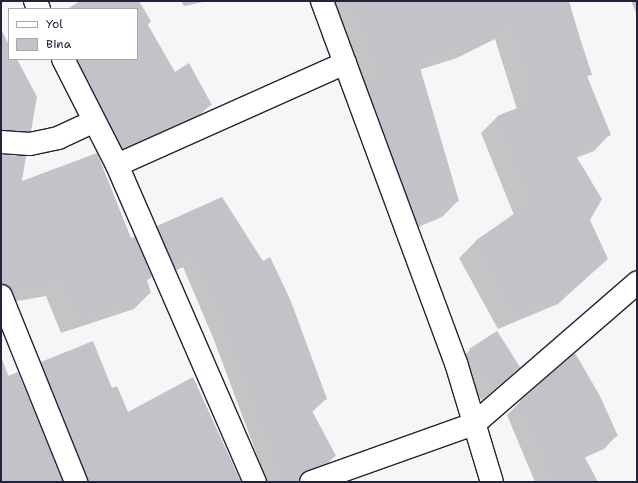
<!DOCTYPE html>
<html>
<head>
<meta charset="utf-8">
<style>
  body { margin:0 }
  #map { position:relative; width:638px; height:483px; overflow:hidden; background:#f6f6f7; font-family:"Shantell Sans",sans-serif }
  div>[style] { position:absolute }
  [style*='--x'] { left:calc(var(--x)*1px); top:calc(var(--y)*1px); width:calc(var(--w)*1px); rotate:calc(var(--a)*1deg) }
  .shadow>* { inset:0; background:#0003 }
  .building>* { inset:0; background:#c2c2c9 }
  .roads { filter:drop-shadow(1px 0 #22223b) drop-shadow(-1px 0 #22223b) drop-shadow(0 1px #22223b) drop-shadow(0 -1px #22223b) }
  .minor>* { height:22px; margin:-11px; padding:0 11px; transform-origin:11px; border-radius:11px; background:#fff }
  span { translate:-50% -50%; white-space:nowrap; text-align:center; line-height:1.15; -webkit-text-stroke:3px #fff; paint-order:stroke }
  .frame { position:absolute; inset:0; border:2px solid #22223b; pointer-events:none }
  .legend { position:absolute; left:8px; top:8px; width:130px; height:52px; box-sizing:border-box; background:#fff; border:1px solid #a7a7b1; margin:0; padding:5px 7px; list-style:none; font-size:12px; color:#22223b }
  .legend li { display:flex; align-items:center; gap:8px; height:20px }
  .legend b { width:20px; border:1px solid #a7a7b1 }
</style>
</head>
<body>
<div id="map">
  <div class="shadow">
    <i style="clip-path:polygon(80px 1px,139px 1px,151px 21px,147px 26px,174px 74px,211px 104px,197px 118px,110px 161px,61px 67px,50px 59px,137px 59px,137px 9px,67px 9px)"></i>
    <i style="clip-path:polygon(181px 1px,208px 1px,184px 6px)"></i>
    <i style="clip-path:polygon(311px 1px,569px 1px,590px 74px,586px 78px,609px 135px,594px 151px,576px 158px,589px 220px,607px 259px,558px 304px,498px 329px,459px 258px,475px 242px,514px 215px,481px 133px,497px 117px,517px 109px,495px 39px,457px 58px,419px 70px,458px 201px,442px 217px,400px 235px,325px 29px)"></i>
    <i style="clip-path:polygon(631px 1px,637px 1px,637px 15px)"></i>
    <i style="clip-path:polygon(1px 35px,9px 47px,9px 59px,16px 59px,30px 131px,15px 145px,1px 145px)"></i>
    <i style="clip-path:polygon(1px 176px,130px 240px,151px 277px,146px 281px,150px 293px,134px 309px,61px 333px,46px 296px,1px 304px)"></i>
    <i style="clip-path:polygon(222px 198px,326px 399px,312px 412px,335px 456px,323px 468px,296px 482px,267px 482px,214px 340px,183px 267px,162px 277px,146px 239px,158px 227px)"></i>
    <i style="clip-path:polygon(470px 350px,519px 367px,482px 401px,457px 362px)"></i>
    <i style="clip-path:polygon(1px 357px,9px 377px,61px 482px,1px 482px)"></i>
    <i style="clip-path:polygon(42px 363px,112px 389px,128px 413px,240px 482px,67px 482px,26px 379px)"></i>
    <i style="clip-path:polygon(521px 401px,617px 435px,604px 449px,584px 458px,596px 482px,535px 482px,507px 415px)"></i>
  </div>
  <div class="building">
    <i style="clip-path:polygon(353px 1px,568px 1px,592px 75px,587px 76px,611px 135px,573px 151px,602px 199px,590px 220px,608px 259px,575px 288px,514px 314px,475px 241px,531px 202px,497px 116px,535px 101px,511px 23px,474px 42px,418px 61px,459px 201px,416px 220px,365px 82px,380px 77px)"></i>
    <i style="clip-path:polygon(137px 6px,175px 72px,189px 63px,212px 105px,124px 148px,77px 59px,137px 59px)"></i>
    <i style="clip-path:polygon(1px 29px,9px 45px,9px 59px,17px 59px,37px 97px,31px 131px,1px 130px)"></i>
    <i style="clip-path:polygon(97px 153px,131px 238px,135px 237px,152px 277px,147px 280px,151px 293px,77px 318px,62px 281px,12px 290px,1px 284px,1px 155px,26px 156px,22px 181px)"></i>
    <i style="clip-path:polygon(222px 197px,263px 261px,270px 257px,290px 299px,327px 399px,310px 407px,336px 456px,285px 482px,283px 482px,226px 327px,195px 256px,175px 266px,157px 226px)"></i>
    <i style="clip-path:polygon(497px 331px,520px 367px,523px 365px,495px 389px,469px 349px)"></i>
    <i style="clip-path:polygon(93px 341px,112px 388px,117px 386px,128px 412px,193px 377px,241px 482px,88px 482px,41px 362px)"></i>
    <i style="clip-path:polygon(575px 353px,600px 396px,618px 436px,582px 452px,598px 482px,554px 482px,520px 401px)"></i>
    <i style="clip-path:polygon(18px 372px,63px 482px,1px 482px,1px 379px)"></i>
  </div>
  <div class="roads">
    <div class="minor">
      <i style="--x:35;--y:1;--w:9;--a:63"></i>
      <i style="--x:322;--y:1;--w:386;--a:69.7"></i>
      <i style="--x:456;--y:363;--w:124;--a:73.2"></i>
      <i style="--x:63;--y:59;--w:119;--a:63"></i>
      <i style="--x:117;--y:165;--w:346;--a:66.5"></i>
      <i style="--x:1;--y:142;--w:29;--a:4"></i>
      <i style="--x:30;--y:144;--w:29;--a:-12"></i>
      <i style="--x:58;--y:138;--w:38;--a:-25"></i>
      <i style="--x:117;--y:165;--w:250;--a:-24.1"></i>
      <i style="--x:1;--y:296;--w:201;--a:68"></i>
      <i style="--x:311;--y:482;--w:173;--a:-19.6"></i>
      <i style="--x:474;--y:424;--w:216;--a:-40.9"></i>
    </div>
  </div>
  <div class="frame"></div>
  <ul class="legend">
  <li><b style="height:5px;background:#fff"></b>Yol</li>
  <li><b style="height:11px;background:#c2c2c9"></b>Bina</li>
  </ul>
</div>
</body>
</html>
